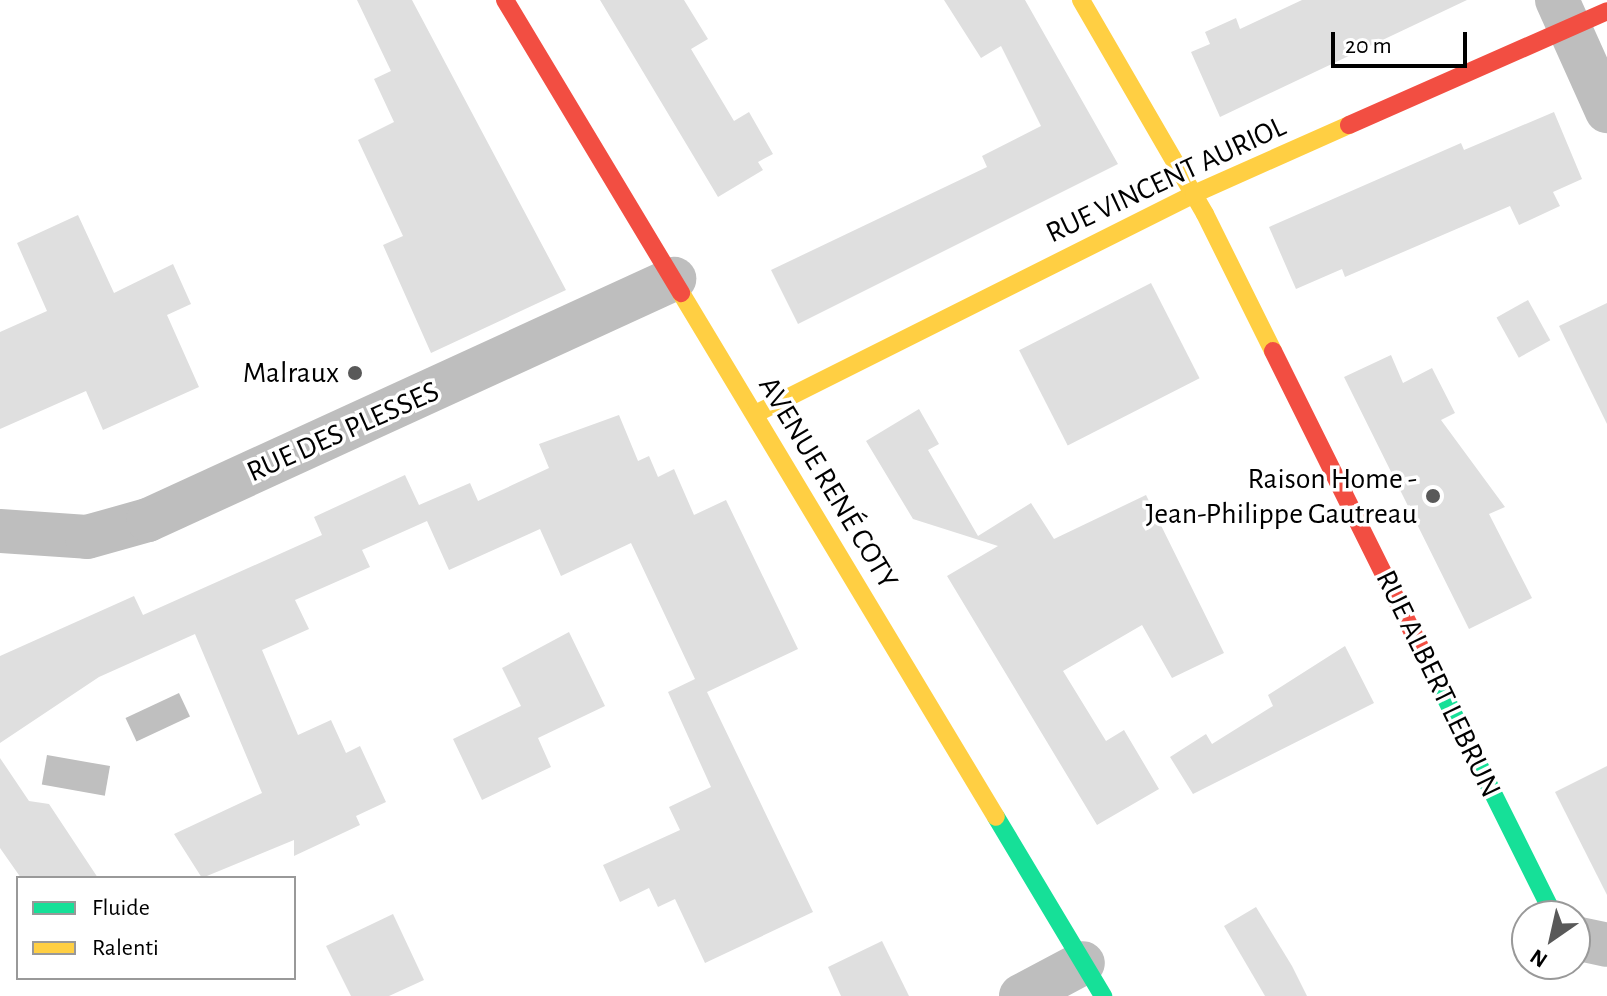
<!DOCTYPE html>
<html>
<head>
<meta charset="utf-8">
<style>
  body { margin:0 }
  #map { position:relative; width:1607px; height:996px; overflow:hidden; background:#fff; font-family:"Alegreya Sans",sans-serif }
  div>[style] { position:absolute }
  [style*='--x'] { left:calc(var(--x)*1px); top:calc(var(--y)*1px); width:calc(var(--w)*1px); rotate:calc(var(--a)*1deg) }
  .water>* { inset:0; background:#bfbfbf; transform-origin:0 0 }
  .building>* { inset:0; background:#dfdfdf; transform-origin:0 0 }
  .street>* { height:44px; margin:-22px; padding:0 22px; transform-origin:22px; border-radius:22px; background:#bebebe }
  .fast>* { height:18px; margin:-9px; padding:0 9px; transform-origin:9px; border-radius:9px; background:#16e098 }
  .slow>* { height:18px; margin:-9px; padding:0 9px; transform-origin:9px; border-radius:9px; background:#ffcf43 }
  .jam>* { height:18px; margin:-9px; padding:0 9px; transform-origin:9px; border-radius:9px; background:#f24e42 }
  .dots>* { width:22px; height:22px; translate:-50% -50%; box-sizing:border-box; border:4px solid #fff; border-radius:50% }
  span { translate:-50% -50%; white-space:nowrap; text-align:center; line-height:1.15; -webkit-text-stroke:7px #fff; paint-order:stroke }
  .street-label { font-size:30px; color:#000 }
  .poi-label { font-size:30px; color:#000 }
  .right { translate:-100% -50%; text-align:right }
  .legend { position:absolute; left:16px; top:876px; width:280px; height:104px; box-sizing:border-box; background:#fff; border:2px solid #999; margin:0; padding:10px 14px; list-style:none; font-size:24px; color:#000 }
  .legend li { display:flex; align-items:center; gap:16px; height:40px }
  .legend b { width:40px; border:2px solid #999 }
  .north { position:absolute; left:1511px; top:900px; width:80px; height:80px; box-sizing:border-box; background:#fff; border:2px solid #999; border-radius:50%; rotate:214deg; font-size:22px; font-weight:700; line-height:32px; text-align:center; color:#000 }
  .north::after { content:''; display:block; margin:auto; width:28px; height:36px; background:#595959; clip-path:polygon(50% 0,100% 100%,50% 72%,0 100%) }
  .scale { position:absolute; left:1331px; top:32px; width:136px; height:36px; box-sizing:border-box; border:4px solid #000; border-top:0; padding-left:10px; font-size:24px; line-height:28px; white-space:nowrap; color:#000; -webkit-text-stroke:6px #fff; paint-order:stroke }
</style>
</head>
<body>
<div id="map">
  <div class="water">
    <i style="left:179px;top:693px;width:26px;height:59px;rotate:65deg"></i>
    <i style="left:47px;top:755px;width:64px;height:30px;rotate:10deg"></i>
  </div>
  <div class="building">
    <i style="clip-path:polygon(357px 0,412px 0,566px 290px,431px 353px,383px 245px,403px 236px,358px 140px,394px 122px,374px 79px,391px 71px)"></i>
    <i style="clip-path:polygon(600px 0,684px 0,708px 39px,691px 49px,734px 121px,749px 112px,773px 154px,758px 162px,763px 170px,718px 197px)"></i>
    <i style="clip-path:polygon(944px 0,1025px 0,1118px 164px,798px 324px,771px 270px,987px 167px,982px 156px,1041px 126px,1001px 46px,981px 58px)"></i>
    <i style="clip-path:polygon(1302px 0,1467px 0,1220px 117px,1191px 52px,1210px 44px,1205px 32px,1236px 18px,1240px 29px)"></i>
    <i style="clip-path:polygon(1554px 112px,1582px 179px,1553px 192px,1560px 206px,1519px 225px,1510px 206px,1345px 277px,1342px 269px,1296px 289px,1269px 227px,1461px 143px,1464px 150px)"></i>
    <i style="clip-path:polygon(78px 215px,114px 293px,173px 264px,191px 304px,167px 315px,199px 387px,103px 430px,86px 391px,0 429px,0 332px,47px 311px,17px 243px)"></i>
    <i style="left:1151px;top:283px;width:107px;height:148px;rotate:63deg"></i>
    <i style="left:1528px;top:300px;width:46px;height:36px;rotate:61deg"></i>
    <i style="clip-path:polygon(1607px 303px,1607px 424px,1559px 326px)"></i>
    <i style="clip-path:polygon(1391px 355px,1403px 383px,1432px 368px,1455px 413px,1441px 420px,1505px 507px,1489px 514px,1532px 598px,1469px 629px,1344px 377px)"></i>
    <i style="clip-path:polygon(919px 409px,939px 444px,928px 450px,978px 536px,1031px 503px,1054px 539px,1146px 495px,1224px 653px,1172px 678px,1142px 625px,1063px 671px,1106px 741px,1124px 730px,1159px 789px,1097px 825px,947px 576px,998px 546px,913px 519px,866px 441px)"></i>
    <i style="clip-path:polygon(619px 415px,638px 461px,649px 456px,658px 477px,674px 469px,694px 515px,726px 500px,798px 649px,707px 692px,813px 912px,705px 963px,675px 899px,658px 907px,649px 888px,620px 902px,603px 865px,680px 830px,669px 807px,711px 787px,668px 692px,695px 679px,631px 543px,561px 576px,540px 529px,449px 570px,427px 521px,362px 550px,370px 567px,295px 600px,309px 629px,262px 650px,298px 735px,331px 720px,346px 753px,360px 746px,386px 802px,356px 816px,360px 825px,294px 856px,294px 840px,202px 878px,174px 834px,262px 793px,195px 634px,99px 677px,0 743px,0 656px,134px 596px,143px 615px,322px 535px,314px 517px,405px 475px,419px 505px,470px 483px,478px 501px,549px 468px,539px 444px)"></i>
    <i style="clip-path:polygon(569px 632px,605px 706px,538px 738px,551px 767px,482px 800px,453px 739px,521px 706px,502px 668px)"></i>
    <i style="clip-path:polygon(1345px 646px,1374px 703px,1193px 794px,1170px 757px,1206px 734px,1212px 744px,1273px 706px,1268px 695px)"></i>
    <i style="clip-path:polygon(0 758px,29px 801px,49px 804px,98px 878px,21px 878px,0 848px)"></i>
    <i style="clip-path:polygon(1607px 766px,1607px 895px,1555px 792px)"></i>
    <i style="clip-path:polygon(1256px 907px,1292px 966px,1307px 996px,1265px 996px,1224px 926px)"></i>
    <i style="clip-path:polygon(393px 914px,424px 980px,389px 996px,351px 996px,326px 946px)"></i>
    <i style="clip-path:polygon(882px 941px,909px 996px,841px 996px,828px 967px)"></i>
  </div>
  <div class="street">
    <i style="--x:1557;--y:0;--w:122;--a:65.8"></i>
    <i style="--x:0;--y:531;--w:87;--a:3.9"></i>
    <i style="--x:87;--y:537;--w:63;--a:-15.6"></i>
    <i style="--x:148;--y:520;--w:579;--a:-24.62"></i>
    <i style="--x:1575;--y:938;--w:33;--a:12"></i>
    <i style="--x:1021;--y:996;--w:70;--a:-28"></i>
  </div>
  <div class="fast">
    <i style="--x:1436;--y:679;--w:265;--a:63.5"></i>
    <i style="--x:996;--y:817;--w:209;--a:59.1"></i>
  </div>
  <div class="slow">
    <i style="--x:1081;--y:0;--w:247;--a:59.9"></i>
    <i style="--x:1205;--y:214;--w:153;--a:63.6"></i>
    <i style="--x:681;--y:293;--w:611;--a:58.99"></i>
    <i style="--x:755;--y:414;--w:491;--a:-26.6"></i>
    <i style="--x:1194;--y:194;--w:170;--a:-24"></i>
  </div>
  <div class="jam">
    <i style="--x:505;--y:0;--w:342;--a:59"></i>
    <i style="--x:1349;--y:125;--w:282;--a:-23.8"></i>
    <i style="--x:1273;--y:351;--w:366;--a:63.6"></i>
  </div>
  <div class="dots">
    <i style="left:355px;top:373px;background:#595959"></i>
    <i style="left:1433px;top:496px;background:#595959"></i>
  </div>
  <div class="street-label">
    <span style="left:1166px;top:180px;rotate:-25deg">RUE VINCENT AURIOL</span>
    <span style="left:343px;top:432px;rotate:-24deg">RUE DES PLESSES</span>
    <span style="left:828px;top:483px;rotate:59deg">AVENUE RENÉ COTY</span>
    <span style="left:1438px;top:684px;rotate:64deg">RUE ALBERT LEBRUN</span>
  </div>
  <div class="poi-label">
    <span class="right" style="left:339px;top:373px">Malraux</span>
    <span class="right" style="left:1417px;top:496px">Raison Home -<br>Jean-Philippe Gautreau</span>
  </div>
  <ul class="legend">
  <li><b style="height:10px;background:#16e098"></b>Fluide</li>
  <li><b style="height:10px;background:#ffcf43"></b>Ralenti</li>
  </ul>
  <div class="north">N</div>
  <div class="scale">20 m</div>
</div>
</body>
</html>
